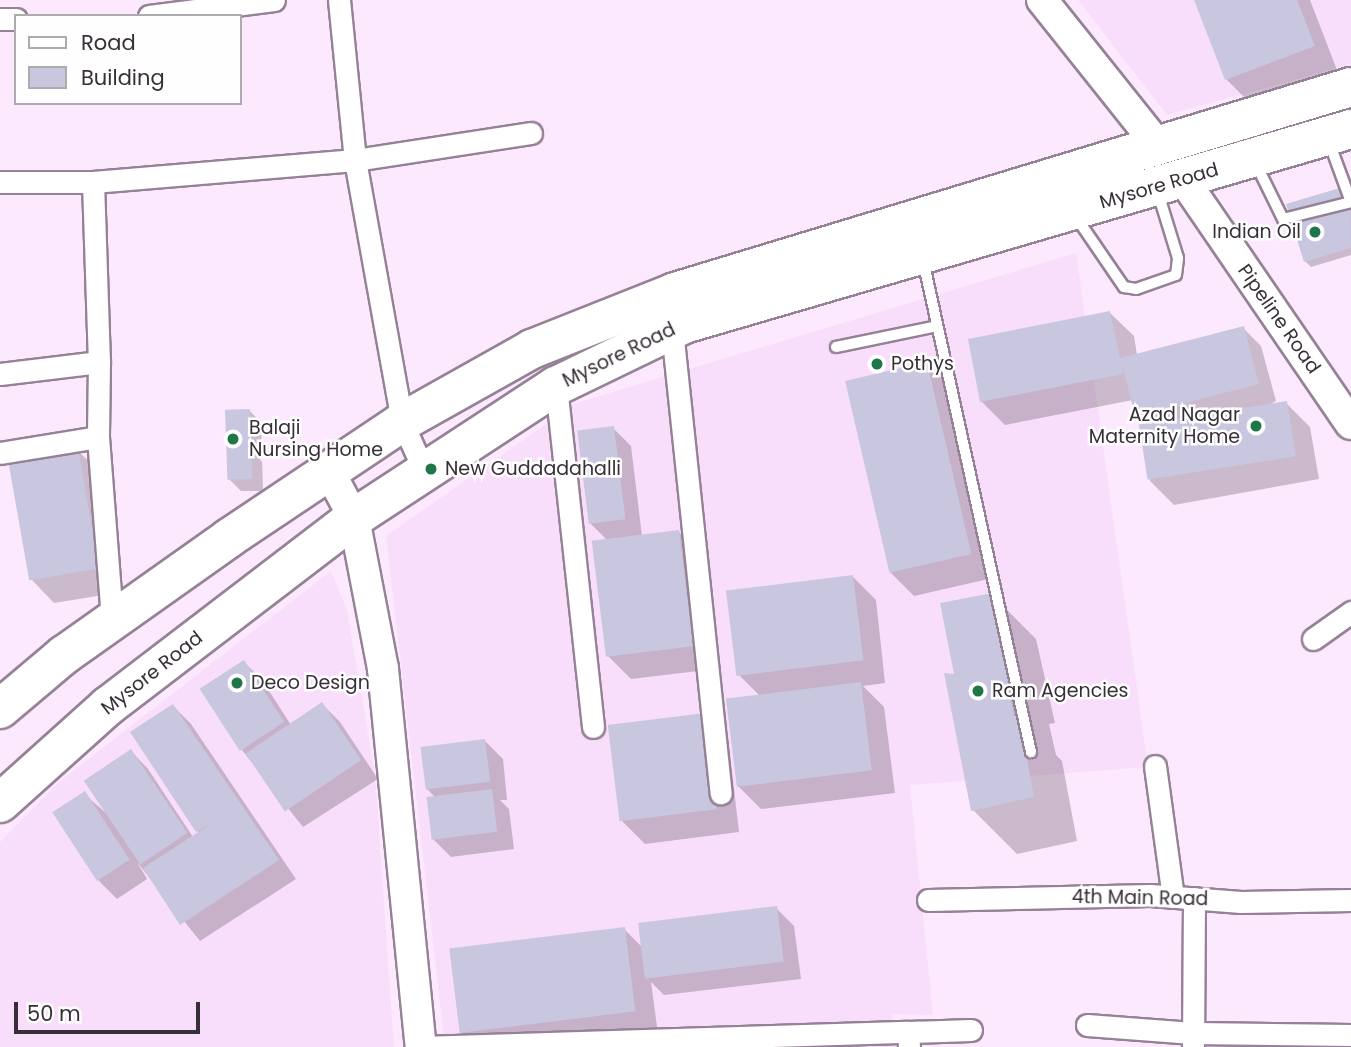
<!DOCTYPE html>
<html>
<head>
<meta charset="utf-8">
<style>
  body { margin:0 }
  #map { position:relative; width:1351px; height:1047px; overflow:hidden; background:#fde9fe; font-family:Poppins,sans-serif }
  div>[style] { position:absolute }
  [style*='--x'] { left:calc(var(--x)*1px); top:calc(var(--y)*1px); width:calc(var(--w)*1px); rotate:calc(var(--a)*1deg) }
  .built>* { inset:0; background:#f8defa }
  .shadow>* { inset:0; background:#0003 }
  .building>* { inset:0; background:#c9c6e0; transform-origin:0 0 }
  .roads { filter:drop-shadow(2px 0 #958296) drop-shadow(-2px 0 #958296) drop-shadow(0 2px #958296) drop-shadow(0 -2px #958296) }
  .lane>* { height:10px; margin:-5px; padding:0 5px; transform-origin:5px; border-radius:5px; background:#fff }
  .street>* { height:21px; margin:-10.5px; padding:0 10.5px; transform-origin:10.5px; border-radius:10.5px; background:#fff }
  .secondary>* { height:30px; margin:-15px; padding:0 15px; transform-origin:15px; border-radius:15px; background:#fff }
  .highway>* { height:38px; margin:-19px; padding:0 19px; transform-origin:19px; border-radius:19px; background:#fff }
  .dots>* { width:19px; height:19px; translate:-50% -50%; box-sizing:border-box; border:4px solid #fefefe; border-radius:50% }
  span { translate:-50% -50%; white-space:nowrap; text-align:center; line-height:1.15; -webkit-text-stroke:5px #fefefe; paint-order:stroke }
  .street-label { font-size:19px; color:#372f37 }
  .poi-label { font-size:19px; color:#372f37 }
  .right { translate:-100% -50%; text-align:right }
  .left { translate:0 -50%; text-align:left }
  .legend { position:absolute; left:14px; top:14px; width:228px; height:91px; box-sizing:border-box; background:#fefefe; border:2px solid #aeabae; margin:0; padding:9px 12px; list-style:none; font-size:21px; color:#372f37 }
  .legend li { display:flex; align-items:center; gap:14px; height:35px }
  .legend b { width:35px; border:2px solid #aeabae }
  .scale { position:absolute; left:14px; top:1002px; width:186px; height:32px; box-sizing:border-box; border:4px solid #372f37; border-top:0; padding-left:9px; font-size:21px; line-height:24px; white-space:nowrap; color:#372f37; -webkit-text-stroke:5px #fefefe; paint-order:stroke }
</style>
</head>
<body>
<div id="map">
  <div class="built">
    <i style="clip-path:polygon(1078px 0,1351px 0,1351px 64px,1167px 115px)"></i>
    <i style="clip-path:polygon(1076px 253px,1148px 767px,910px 785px,933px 1015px,892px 1014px,896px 1047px,445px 1047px,386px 536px,576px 403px)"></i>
    <i style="clip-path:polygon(331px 571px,347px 610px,375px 774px,394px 1047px,0 1047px,0 842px,60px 781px)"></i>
  </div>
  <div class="shadow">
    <i style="clip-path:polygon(1196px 0,1310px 0,1337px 70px,1250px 103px,1226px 79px)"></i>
    <i style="clip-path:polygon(1351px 189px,1351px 255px,1311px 267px,1305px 261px)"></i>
    <i style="clip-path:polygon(1110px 313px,1134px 336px,1137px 355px,1243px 328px,1261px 346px,1276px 401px,1267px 406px,1286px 403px,1310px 427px,1319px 479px,1174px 505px,1150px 481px,1149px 427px,1136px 415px,1133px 400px,1005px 425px,981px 401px)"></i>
    <i style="clip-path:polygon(926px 364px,950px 387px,993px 578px,914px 596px,890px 572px)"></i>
    <i style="clip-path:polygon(250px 411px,261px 423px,263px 491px,241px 491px,229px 479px)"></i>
    <i style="clip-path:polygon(613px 428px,631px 446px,642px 536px,679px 532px,702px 556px,715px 669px,631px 679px,607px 655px,607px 540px,590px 523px)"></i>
    <i style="clip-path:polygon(77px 450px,101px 473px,122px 592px,54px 603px,31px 579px)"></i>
    <i style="clip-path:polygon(852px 576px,876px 600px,885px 683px,863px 686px,884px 707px,895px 793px,761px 809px,737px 785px,759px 695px,738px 674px)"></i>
    <i style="clip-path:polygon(992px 595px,1036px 639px,1055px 723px,1049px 724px,1056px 755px,1062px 761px,1077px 841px,1017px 854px,973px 810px,956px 676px)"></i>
    <i style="clip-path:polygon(244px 662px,262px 680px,291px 725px,322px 704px,340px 722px,378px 779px,303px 827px,242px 750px)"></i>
    <i style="clip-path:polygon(173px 706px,191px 724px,296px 879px,200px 941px,137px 862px,147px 879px,117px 899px,99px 881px,84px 794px,106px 813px,131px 751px,148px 769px,193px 837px,199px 833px,132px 732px)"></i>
    <i style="clip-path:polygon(704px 715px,728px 738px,739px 832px,645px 844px,621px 820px)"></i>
    <i style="clip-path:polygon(485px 741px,503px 759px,507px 800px,500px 800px,509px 809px,514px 849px,451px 857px,433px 839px,436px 798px,427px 789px)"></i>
    <i style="clip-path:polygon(776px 908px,794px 926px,801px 979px,664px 995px,651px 982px,658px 1034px,477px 1047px,460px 1031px,624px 929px,643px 948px)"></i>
  </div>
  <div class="building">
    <i style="clip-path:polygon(1194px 0,1297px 0,1315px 46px,1225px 80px)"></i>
    <i style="clip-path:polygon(1350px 185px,1351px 248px,1304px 262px,1286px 204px)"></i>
    <i style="clip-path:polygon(1110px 311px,1120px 358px,1244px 326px,1259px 384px,1135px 416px,1122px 364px,1123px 374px,980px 402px,968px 339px)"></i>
    <i style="left:927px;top:362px;width:197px;height:84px;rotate:77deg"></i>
    <i style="left:1287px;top:401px;width:56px;height:150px;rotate:81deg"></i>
    <i style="left:250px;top:409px;width:70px;height:25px;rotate:88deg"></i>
    <i style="left:614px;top:426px;width:94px;height:37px;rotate:83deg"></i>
    <i style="left:78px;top:448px;width:122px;height:71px;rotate:80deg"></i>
    <i style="left:679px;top:530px;width:117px;height:88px;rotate:83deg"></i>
    <i style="left:853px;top:575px;width:86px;height:128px;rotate:83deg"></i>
    <i style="clip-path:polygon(993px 593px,1012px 680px,1007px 681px,1014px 716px,1019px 716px,1034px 797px,971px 811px,944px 673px,954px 674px,940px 603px)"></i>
    <i style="left:244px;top:660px;width:74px;height:53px;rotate:57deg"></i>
    <i style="left:861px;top:682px;width:89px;height:136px;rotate:83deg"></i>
    <i style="left:322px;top:702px;width:70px;height:92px;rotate:56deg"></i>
    <i style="clip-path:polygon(173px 704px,279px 860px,180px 925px,143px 868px,212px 823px,196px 832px,130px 732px)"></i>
    <i style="left:705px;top:713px;width:97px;height:98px;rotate:83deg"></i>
    <i style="left:485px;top:739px;width:43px;height:65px;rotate:83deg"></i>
    <i style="left:131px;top:749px;width:101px;height:57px;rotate:56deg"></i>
    <i style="left:492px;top:789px;width:43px;height:66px;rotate:83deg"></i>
    <i style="left:85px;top:791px;width:82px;height:39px;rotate:57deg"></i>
    <i style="left:777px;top:906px;width:56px;height:140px;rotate:83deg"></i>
    <i style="left:625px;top:927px;width:85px;height:177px;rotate:83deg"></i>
  </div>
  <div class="roads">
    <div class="lane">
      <i style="--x:1255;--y:162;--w:64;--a:63.8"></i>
      <i style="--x:1283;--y:219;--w:70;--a:-14"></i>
      <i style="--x:1351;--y:202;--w:64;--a:-110.1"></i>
      <i style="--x:1076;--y:217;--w:85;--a:55.6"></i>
      <i style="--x:1124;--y:287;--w:12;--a:9"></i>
      <i style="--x:1136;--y:289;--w:42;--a:-19.3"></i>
      <i style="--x:1176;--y:275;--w:17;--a:-83"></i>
      <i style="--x:1178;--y:258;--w:68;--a:-107.1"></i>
      <i style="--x:923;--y:260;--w:504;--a:77.62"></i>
      <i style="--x:836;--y:347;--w:103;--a:-11.7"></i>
    </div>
    <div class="street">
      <i style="--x:339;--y:0;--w:161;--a:84.3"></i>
      <i style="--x:355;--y:160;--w:266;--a:79.8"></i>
      <i style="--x:402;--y:422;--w:56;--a:65.7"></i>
      <i style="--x:149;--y:16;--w:126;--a:-7.3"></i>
      <i style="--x:0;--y:19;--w:16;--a:0"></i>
      <i style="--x:0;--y:182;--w:93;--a:0"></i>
      <i style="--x:93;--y:182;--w:263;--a:-4.8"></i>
      <i style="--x:355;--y:160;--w:178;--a:-8.7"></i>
      <i style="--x:93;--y:182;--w:180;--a:88.1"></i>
      <i style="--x:672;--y:330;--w:466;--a:84"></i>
      <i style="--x:0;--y:374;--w:100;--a:-6.9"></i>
      <i style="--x:99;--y:362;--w:75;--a:90.8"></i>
      <i style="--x:98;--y:437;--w:184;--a:85.6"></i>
      <i style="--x:556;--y:386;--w:343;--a:83.8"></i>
      <i style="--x:0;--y:453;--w:99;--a:-9.3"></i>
      <i style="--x:1313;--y:639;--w:47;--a:-35.4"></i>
      <i style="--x:1155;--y:766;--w:132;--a:82.2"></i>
      <i style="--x:928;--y:900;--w:222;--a:-1.3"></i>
      <i style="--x:1150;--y:895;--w:91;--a:4.4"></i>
      <i style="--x:1241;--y:902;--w:110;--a:-1"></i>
      <i style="--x:1087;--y:1025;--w:106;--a:4.3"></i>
      <i style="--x:1193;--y:1033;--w:158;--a:0.7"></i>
      <i style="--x:908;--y:1032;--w:63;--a:-1.8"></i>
      <i style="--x:1193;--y:1045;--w:147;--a:-89.6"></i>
      <i style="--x:421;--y:1047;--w:487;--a:-1.8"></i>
      <i style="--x:908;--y:1032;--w:15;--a:86"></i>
    </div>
    <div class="secondary">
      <i style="--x:1042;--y:0;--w:184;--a:51.4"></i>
      <i style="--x:1183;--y:179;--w:297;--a:55.6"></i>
      <i style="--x:330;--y:473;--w:51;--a:61.9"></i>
      <i style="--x:354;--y:518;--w:154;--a:79.1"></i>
      <i style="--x:383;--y:669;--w:380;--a:84.3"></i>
    </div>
    <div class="highway">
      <i style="--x:0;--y:709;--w:84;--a:-40.2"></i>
      <i style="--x:64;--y:655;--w:202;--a:-35.3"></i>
      <i style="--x:229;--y:538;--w:208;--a:-33.8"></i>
      <i style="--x:402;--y:422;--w:149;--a:-29.3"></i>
      <i style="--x:532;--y:349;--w:154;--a:-21.7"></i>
      <i style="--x:675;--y:292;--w:706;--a:-16.87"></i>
      <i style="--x:0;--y:803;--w:145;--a:-41.9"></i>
      <i style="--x:108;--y:706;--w:310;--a:-37.4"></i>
      <i style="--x:354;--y:518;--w:241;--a:-33.2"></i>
      <i style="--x:556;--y:386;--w:142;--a:-25.8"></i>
      <i style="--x:684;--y:324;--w:695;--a:-16.3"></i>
    </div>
  </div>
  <div class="dots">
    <i style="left:1315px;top:232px;background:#1e7649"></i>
    <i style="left:877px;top:364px;background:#1e7649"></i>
    <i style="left:1256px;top:426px;background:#1e7649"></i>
    <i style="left:233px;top:439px;background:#1e7649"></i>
    <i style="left:431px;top:469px;background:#1e7649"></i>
    <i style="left:237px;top:683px;background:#1e7649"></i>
    <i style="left:978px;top:691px;background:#1e7649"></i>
  </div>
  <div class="street-label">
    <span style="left:1159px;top:186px;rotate:-16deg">Mysore Road</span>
    <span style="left:1279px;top:319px;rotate:55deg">Pipeline Road</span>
    <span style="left:619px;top:355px;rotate:-26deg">Mysore Road</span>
    <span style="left:152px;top:673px;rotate:-38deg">Mysore Road</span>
    <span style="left:1140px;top:898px;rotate:1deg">4th Main Road</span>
  </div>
  <div class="poi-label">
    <span class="right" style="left:1301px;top:232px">Indian Oil</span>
    <span class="left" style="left:891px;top:364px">Pothys</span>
    <span class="right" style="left:1240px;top:426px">Azad Nagar<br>Maternity Home</span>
    <span class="left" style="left:249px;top:439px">Balaji<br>Nursing Home</span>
    <span class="left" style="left:445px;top:469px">New Guddadahalli</span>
    <span class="left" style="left:251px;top:683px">Deco Design</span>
    <span class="left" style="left:992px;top:691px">Ram Agencies</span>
  </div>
  <ul class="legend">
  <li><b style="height:9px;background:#fff"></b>Road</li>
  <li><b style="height:19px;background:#c9c6e0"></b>Building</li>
  </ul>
  <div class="scale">50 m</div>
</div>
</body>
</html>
